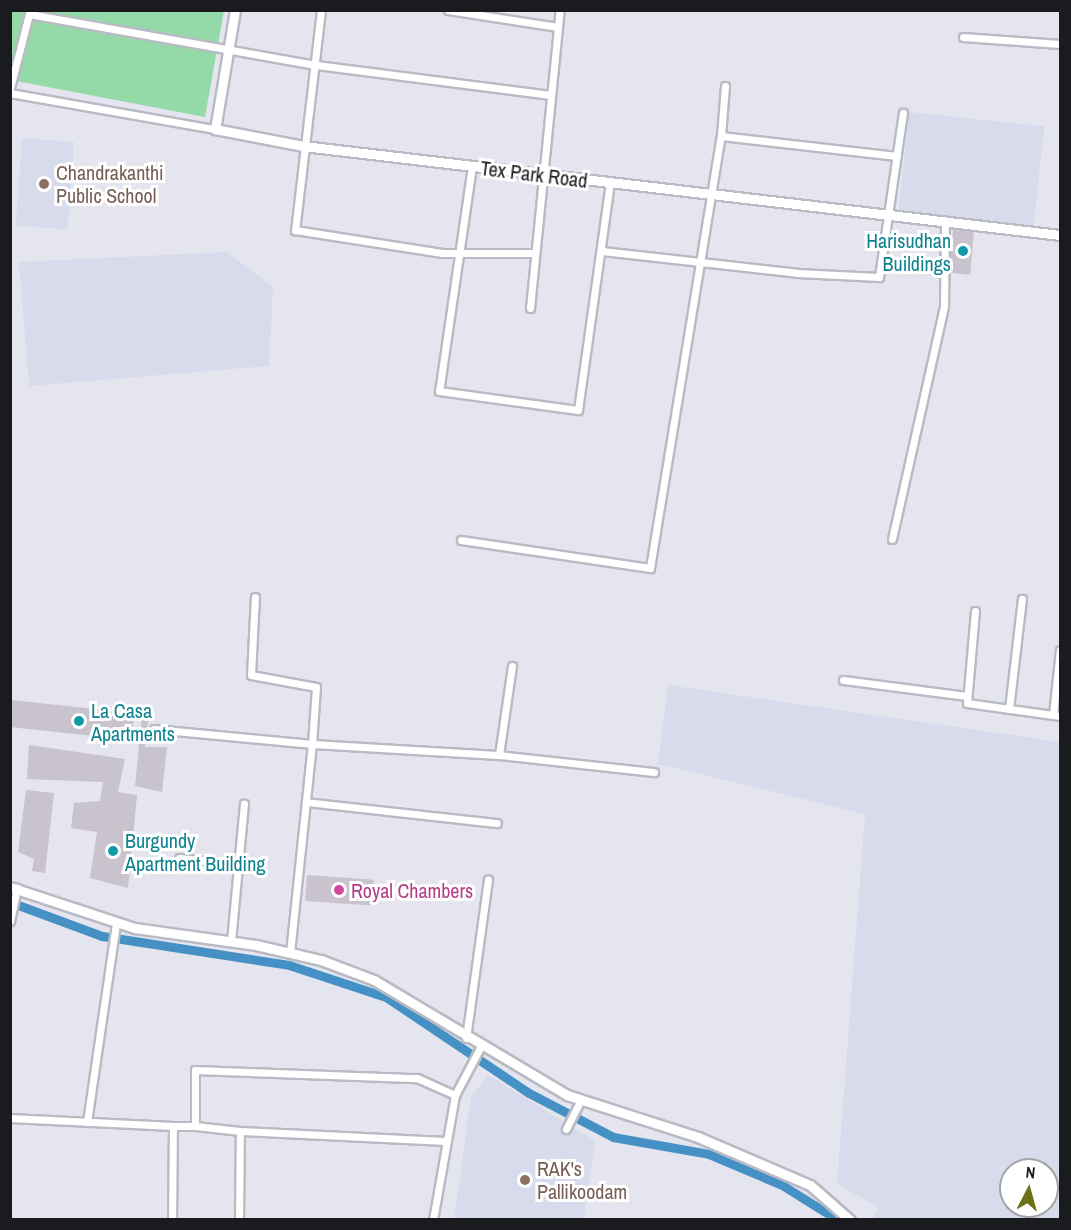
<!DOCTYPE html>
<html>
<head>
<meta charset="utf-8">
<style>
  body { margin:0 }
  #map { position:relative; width:1071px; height:1230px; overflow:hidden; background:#e4e5ef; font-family:"Archivo Narrow",sans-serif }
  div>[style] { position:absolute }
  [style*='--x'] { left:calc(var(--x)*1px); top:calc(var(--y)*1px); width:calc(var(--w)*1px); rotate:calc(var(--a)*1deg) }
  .built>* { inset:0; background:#d8dbec; transform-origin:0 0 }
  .green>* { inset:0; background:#94daa9 }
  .canal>* { height:9px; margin:-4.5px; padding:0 4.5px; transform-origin:4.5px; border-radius:4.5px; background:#4591c6 }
  .building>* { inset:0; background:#c8c3cd; transform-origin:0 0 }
  .roads { filter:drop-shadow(2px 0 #b8bac4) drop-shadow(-2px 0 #b8bac4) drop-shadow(0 2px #b8bac4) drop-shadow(0 -2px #b8bac4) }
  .minor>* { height:7px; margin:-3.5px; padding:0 3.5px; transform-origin:3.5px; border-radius:3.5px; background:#fff }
  .tertiary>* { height:9px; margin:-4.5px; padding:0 4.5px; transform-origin:4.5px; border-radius:4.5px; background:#fff }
  .dots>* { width:16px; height:16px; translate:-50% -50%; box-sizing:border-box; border:3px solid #fff; border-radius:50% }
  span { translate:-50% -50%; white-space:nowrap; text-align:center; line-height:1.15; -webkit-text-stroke:6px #fff; paint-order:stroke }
  .education-label { font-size:20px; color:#785e54 }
  .left { translate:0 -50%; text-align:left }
  .street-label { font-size:20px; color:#1a1b1e }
  .culture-label { font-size:20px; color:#0d838f }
  .right { translate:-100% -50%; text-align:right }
  .hotel-label { font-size:20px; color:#b23c85 }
  .frame { position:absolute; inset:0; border:12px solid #1a1b1e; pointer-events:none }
  .north { position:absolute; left:999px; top:1158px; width:60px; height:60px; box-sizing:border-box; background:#fff; border:2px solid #a3a4a5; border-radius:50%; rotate:6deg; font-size:16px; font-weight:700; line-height:24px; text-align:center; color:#1a1b1e }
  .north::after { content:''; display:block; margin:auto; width:21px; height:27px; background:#6d7116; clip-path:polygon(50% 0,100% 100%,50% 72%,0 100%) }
</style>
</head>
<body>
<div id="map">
  <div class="built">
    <i style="left:909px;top:112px;width:136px;height:106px;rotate:6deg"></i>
    <i style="left:22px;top:138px;width:52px;height:88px;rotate:4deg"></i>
    <i style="clip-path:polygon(227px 252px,273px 287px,269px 366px,29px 386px,19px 262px)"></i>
    <i style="clip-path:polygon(evenodd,668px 685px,1060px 742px,1060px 1219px,873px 1219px,878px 1207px,837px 1184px,865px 814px,658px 764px,668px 685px,1011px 1170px,1047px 1170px,1047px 1206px,1011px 1206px,1011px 1170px)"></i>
    <i style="clip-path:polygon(488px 1075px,595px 1141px,584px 1219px,454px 1220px,471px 1097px)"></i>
  </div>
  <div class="green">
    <i style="clip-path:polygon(10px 11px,224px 11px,205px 117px,11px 80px)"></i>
  </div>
  <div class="canal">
    <i style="--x:10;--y:902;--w:98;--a:20.3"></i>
    <i style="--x:102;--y:936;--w:189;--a:8.8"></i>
    <i style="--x:289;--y:965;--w:102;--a:18.3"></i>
    <i style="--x:386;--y:997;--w:172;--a:33.9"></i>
    <i style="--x:529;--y:1093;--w:95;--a:27.6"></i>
    <i style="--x:613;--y:1137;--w:97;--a:10"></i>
    <i style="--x:709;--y:1154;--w:79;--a:23"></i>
    <i style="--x:782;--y:1185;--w:66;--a:32"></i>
  </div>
  <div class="building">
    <i style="left:953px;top:230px;width:21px;height:43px;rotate:5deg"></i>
    <i style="left:10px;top:700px;width:125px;height:27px;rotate:6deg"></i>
    <i style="clip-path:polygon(142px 715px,149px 716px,145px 747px,167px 747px,162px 792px,135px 786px)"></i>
    <i style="clip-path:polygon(29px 745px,125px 759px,118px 792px,137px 795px,128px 888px,90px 878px,97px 832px,71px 828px,74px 803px,100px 801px,103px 782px,27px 779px)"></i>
    <i style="clip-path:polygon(26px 790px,54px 793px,45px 873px,32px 871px,34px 859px,18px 852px)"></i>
    <i style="left:307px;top:875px;width:67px;height:26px;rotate:4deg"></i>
  </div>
  <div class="roads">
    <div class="minor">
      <i style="--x:321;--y:10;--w:222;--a:96.7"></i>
      <i style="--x:295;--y:230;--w:149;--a:8.9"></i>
      <i style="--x:442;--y:253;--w:91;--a:0"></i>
      <i style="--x:448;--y:10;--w:111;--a:8.8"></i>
      <i style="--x:963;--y:37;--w:97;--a:4.1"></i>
      <i style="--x:725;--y:86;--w:50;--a:94.6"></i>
      <i style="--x:721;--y:136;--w:177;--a:6.5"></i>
      <i style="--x:10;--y:88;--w:76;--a:-75.6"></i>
      <i style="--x:29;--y:14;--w:291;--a:10.1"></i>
      <i style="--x:316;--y:65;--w:237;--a:7.3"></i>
      <i style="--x:10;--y:93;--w:208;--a:10"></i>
      <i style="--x:472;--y:166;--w:227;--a:98.3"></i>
      <i style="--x:439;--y:391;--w:140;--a:7.8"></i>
      <i style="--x:578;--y:410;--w:229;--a:-82"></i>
      <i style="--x:602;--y:251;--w:196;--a:6.4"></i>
      <i style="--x:797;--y:273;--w:82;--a:2.8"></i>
      <i style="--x:879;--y:277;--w:166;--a:-81.7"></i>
      <i style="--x:530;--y:308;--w:300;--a:-84.3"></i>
      <i style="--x:892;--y:539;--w:239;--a:-77.4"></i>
      <i style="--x:944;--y:306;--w:83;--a:-89.3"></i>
      <i style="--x:461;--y:540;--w:191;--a:8.4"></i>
      <i style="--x:650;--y:568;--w:438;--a:-80.7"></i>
      <i style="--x:975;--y:611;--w:92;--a:95"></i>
      <i style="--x:967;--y:703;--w:94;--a:8"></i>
      <i style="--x:843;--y:680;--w:125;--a:7.4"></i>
      <i style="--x:1009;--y:709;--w:111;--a:-83.3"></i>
      <i style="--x:1053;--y:715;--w:65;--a:-83.9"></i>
      <i style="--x:154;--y:729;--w:159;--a:5.4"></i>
      <i style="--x:312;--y:744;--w:57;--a:-86"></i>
      <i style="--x:316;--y:687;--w:66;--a:-169.5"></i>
      <i style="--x:251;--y:675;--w:78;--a:-87.1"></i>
      <i style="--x:499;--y:755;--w:156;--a:6.3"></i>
      <i style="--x:306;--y:802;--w:192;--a:6.3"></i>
      <i style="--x:179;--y:858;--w:59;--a:5.8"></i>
      <i style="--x:10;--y:921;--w:34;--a:-78"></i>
      <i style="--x:231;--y:941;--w:138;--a:-84.6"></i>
      <i style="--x:290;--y:953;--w:210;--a:-84"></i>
      <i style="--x:312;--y:744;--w:187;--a:3.4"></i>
      <i style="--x:499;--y:755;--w:90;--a:-81.7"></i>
      <i style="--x:466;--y:1038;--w:160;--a:-82.1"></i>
      <i style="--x:10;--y:1118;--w:163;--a:2.8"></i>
      <i style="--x:87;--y:1122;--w:201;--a:-81.7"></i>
      <i style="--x:566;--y:1129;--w:33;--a:-63"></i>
      <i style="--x:240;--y:1131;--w:45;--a:-173.7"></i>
      <i style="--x:195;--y:1126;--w:56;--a:-90"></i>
      <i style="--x:195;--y:1070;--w:222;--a:2.1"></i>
      <i style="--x:417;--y:1078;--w:42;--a:24.1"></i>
      <i style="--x:172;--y:1220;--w:94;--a:-89.4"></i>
      <i style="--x:173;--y:1126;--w:22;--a:0"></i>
      <i style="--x:239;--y:1220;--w:89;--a:-89.4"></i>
      <i style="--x:240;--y:1131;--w:207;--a:2.8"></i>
      <i style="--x:433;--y:1220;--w:127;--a:-80"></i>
      <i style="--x:455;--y:1095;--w:55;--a:-62"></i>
    </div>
    <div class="tertiary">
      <i style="--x:235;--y:10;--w:121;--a:99.5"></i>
      <i style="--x:215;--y:129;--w:90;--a:10.9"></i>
      <i style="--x:303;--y:146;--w:762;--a:6.71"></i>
      <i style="--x:10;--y:887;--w:132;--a:18.2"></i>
      <i style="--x:135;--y:928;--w:122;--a:8"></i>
      <i style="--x:256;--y:945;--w:67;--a:13"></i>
      <i style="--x:321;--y:960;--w:57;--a:20.7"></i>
      <i style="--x:374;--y:980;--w:225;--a:30.8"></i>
      <i style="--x:567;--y:1095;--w:138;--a:17.8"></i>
      <i style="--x:698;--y:1137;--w:122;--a:23.2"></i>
      <i style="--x:810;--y:1185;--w:53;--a:41.2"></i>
    </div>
  </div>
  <div class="dots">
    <i style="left:44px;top:184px;background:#8d6e63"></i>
    <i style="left:963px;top:251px;background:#0f9aa8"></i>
    <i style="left:79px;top:721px;background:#0f9aa8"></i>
    <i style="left:113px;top:851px;background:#0f9aa8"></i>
    <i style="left:339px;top:890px;background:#d1479c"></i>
    <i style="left:525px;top:1180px;background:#8d6e63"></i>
  </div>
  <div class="education-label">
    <span class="left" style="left:56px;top:184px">Chandrakanthi<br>Public School</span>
    <span class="left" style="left:537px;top:1180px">RAK's<br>Pallikoodam</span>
  </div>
  <div class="street-label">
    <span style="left:534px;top:174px;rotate:7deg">Tex Park Road</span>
  </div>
  <div class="culture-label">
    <span class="right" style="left:951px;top:252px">Harisudhan<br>Buildings</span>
    <span class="left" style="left:91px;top:722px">La Casa<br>Apartments</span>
    <span class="left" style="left:125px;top:852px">Burgundy<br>Apartment Building</span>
  </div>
  <div class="hotel-label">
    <span class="left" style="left:351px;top:890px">Royal Chambers</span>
  </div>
  <div class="frame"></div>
  <div class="north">N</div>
</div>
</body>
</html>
